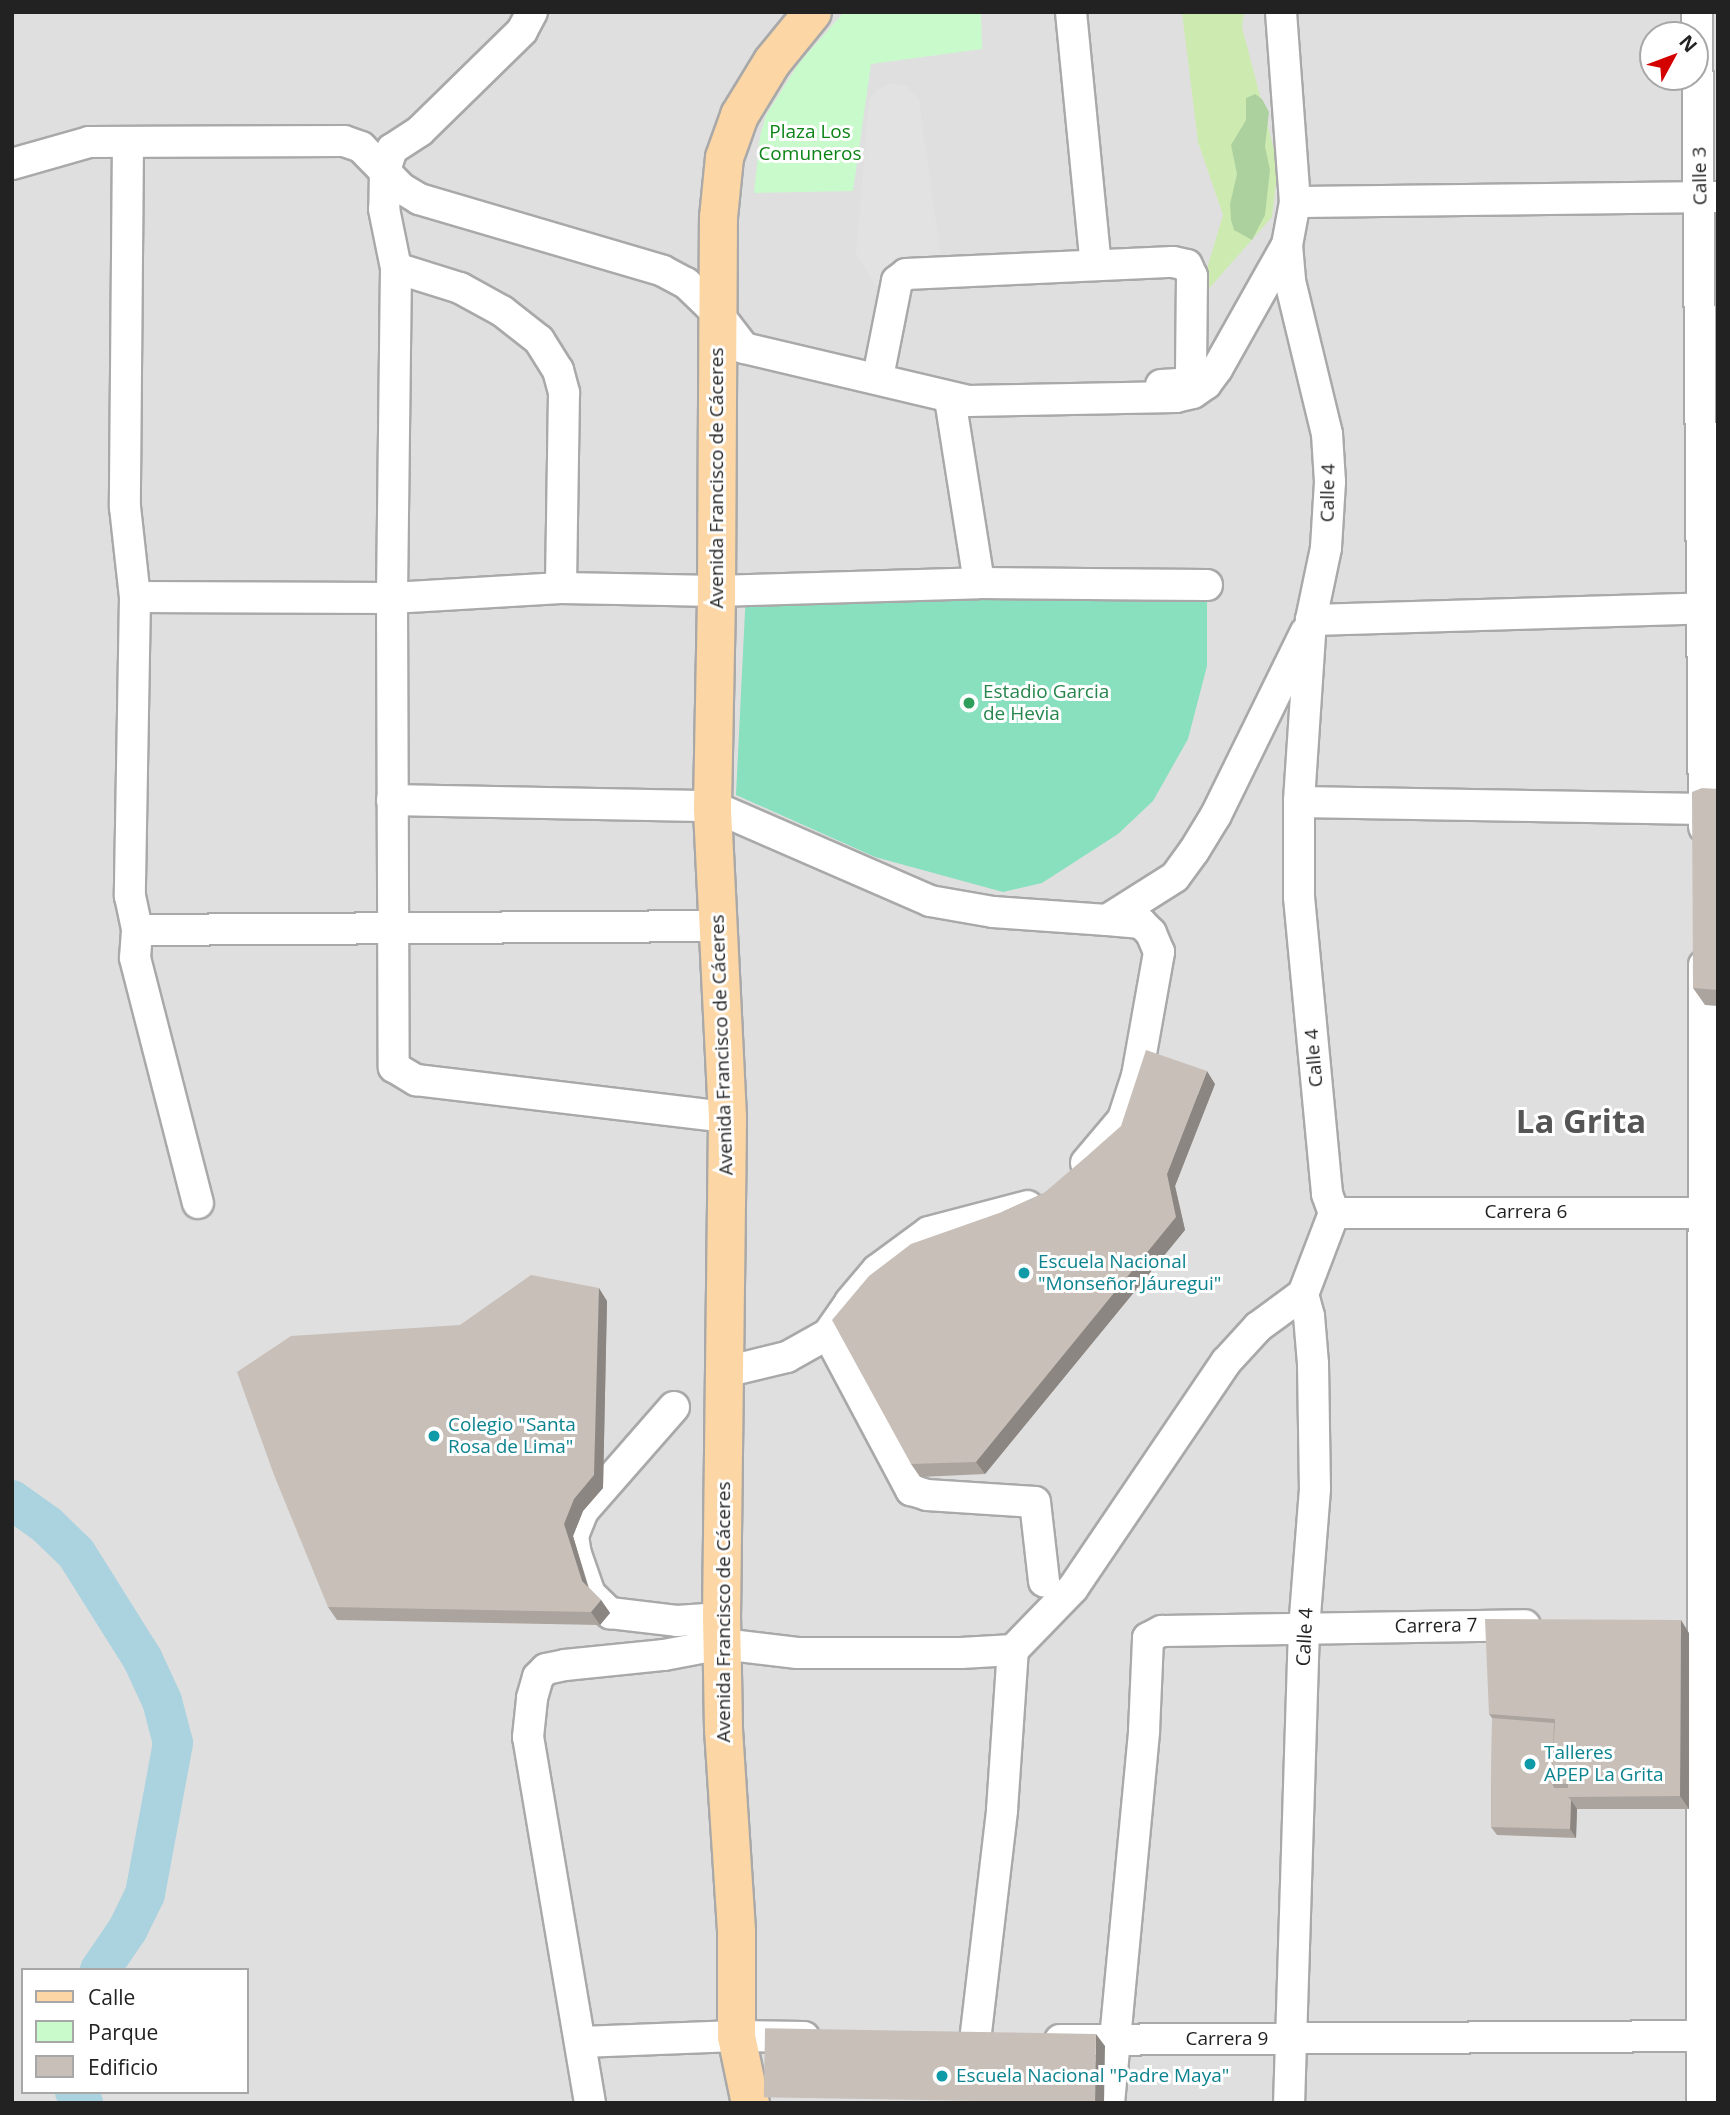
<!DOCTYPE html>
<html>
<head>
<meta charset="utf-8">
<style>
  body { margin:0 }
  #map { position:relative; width:1730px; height:2115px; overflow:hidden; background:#f2efe9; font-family:"Open Sans",sans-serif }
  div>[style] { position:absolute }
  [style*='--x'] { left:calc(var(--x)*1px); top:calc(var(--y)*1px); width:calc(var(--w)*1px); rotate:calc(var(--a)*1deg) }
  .residential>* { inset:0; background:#e0dfdf }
  .grass>* { inset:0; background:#cdebb0 }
  .forest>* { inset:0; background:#add19e }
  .park>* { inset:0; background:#c8facc }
  .pitch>* { inset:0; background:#88e0be }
  .parking>* { inset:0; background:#e2e2e2 }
  .river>* { height:40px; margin:-20px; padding:0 20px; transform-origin:20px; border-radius:20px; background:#aad3df }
  .roads { filter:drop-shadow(2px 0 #a9a9a9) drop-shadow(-2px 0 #a9a9a9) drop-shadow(0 2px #a9a9a9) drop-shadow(0 -2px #a9a9a9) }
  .minor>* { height:30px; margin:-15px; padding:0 15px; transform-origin:15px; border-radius:15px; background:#fff }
  .major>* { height:37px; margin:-18.5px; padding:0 18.5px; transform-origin:18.5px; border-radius:18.5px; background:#fcd6a4 }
  .wall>* { inset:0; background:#aba49e }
  .shaded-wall>* { inset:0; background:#8b8681 }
  .building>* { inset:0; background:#c7bfb8; transform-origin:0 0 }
  .dots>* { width:19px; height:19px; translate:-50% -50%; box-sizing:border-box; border:4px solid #fff; border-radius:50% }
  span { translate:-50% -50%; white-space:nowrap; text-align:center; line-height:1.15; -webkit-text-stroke:6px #fff; paint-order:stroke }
  .park-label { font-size:19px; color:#0c8416 }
  .street-label { font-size:19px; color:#222 }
  .leisure-label { font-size:19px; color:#27864d }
  .left { translate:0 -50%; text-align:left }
  .culture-label { font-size:19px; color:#0d838f }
  .town-label { font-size:33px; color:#555; font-weight:700 }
  .frame { position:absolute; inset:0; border:14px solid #222; pointer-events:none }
  .legend { position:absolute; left:21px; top:1968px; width:228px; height:126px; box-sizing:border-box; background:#fff; border:2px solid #a7a7a7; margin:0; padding:9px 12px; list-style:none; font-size:21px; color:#222 }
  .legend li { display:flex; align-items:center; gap:14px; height:35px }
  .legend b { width:35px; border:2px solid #a7a7a7 }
  .north { position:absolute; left:1639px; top:21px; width:70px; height:70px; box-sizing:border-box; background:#fff; border:2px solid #a7a7a7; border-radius:50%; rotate:49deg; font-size:19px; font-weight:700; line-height:28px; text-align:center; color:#222 }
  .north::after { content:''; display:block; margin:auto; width:24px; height:32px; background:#d40000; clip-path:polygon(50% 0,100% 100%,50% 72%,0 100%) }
</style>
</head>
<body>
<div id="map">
  <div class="residential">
    <i style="clip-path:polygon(evenodd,12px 12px,1718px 12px,1718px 2103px,12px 2103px,12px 12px,1653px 35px,1695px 35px,1695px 77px,1653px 77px,1653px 35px,12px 12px,23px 1970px,247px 1970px,247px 2092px,23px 2092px,23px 1970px)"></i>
  </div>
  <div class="grass">
    <i style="clip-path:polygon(1182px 12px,1244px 12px,1242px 27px,1278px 165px,1272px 217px,1197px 302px,1223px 215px,1198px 142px)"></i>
  </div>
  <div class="forest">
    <i style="clip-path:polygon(1255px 94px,1262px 99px,1269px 112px,1265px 146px,1270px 170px,1265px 215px,1252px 240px,1234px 230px,1231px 220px,1230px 204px,1237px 174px,1231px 145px,1246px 120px,1246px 98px)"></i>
  </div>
  <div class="park">
    <i style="clip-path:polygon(844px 12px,981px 12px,982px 49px,871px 64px,853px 191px,754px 193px,760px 136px,766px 115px,799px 63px)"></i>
  </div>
  <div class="pitch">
    <i style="clip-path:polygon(1207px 585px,1207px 666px,1188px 739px,1153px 801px,1118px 834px,1042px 883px,1003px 892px,875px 857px,736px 795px,746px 591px)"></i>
  </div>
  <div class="parking">
    <i style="clip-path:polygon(891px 83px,908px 87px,919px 100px,943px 274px,895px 288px,875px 285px,856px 254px,869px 101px,875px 91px)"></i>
  </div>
  <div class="river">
    <i style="--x:12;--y:1500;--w:43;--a:35.5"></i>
    <i style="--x:47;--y:1525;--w:40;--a:44"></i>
    <i style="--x:76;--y:1553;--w:126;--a:57.9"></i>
    <i style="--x:143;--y:1660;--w:45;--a:65.1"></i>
    <i style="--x:162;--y:1701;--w:43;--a:75.3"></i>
    <i style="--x:173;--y:1743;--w:154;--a:100.5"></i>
    <i style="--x:145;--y:1894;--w:39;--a:116"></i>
    <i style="--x:128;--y:1929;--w:50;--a:124.3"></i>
    <i style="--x:75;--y:2092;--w:14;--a:54"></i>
  </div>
  <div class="roads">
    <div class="minor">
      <i style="--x:532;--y:12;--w:21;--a:118"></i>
      <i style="--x:522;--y:31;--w:143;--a:135.6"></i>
      <i style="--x:420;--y:131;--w:33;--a:147"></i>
      <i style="--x:392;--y:149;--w:22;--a:108"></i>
      <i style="--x:385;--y:170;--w:39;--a:91"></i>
      <i style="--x:384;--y:209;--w:60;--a:78.5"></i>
      <i style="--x:396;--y:268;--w:330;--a:90.7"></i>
      <i style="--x:392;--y:598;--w:469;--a:89.8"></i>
      <i style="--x:394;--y:1067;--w:26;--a:31"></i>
      <i style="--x:416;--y:1080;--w:313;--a:6.8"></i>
      <i style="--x:1071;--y:12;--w:254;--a:84.4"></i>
      <i style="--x:1281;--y:12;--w:191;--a:85.8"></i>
      <i style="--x:1295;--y:202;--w:44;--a:100.5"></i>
      <i style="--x:1287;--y:245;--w:36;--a:85"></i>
      <i style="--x:1290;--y:281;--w:157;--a:76.4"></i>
      <i style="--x:1327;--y:434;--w:48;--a:86.4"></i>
      <i style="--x:1330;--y:482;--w:66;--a:93.5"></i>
      <i style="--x:1326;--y:548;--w:74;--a:101.8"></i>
      <i style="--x:1311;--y:620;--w:182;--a:93.8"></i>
      <i style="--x:1299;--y:802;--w:95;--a:90"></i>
      <i style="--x:1299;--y:897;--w:298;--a:84.6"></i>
      <i style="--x:1327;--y:1194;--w:20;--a:70"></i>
      <i style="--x:1334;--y:1213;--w:87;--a:110.9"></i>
      <i style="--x:1303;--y:1294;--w:23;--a:75"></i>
      <i style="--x:1309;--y:1316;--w:48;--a:85.2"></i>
      <i style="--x:1313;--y:1364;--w:125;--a:89.1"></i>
      <i style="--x:1315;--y:1489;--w:139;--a:94.5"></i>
      <i style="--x:1304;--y:1628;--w:475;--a:91.8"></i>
      <i style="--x:1697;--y:12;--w:815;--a:89.51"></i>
      <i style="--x:128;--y:142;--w:365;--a:90.5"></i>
      <i style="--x:125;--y:507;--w:91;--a:83.7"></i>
      <i style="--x:135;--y:597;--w:299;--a:91"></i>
      <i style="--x:130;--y:896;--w:35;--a:78"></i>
      <i style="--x:137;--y:930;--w:28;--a:94"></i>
      <i style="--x:135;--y:958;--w:253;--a:75.6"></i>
      <i style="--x:12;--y:164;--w:80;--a:-15.9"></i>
      <i style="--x:89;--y:142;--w:255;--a:-0.2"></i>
      <i style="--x:344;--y:141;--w:18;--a:19"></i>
      <i style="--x:361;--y:147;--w:57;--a:45.7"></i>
      <i style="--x:401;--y:188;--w:21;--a:31"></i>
      <i style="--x:419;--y:199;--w:254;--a:16.4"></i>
      <i style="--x:663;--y:271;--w:26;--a:28"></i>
      <i style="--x:686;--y:283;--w:45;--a:44.1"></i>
      <i style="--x:718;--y:314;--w:43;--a:52.6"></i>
      <i style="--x:744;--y:348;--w:230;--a:13.3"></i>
      <i style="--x:968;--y:401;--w:208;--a:-1.1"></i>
      <i style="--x:1176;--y:397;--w:17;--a:-13"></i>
      <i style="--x:1193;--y:393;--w:16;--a:-35"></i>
      <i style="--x:1206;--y:384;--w:19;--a:-54"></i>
      <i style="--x:1217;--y:369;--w:142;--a:-60.6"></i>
      <i style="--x:1295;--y:202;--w:423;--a:-0.7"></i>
      <i style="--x:396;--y:268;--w:67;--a:17.4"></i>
      <i style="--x:460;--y:288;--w:48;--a:28.7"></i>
      <i style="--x:502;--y:311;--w:47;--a:38.1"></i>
      <i style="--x:539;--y:340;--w:36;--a:58"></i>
      <i style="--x:558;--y:370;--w:24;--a:75"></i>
      <i style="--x:564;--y:393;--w:195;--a:90.9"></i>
      <i style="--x:878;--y:377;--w:98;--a:-78.8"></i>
      <i style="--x:897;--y:281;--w:11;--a:-38"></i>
      <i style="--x:906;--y:274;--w:267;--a:-2.6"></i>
      <i style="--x:1173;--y:262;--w:14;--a:12"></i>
      <i style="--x:1187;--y:265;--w:12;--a:66"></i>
      <i style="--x:1192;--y:276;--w:98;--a:90.6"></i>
      <i style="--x:1191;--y:374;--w:8;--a:120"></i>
      <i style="--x:1187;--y:381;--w:9;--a:159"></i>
      <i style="--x:1179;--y:384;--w:18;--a:177"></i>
      <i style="--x:950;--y:399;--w:186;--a:81"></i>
      <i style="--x:135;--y:597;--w:257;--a:0.2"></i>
      <i style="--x:392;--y:598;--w:169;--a:-3.4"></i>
      <i style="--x:561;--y:588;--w:155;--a:1.1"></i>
      <i style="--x:716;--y:591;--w:263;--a:-1.7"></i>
      <i style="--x:979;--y:583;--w:228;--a:0.5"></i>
      <i style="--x:1311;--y:620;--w:407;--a:-1.7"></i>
      <i style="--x:392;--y:800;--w:320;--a:1.1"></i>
      <i style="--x:712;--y:806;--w:238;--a:23.5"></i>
      <i style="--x:930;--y:901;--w:64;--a:9.9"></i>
      <i style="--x:993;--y:912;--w:114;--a:4"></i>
      <i style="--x:1107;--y:920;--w:80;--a:-32.3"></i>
      <i style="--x:1175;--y:877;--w:32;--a:-54"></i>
      <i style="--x:1194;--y:851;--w:42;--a:-58.6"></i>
      <i style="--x:1216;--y:815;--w:203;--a:-63.9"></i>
      <i style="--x:1299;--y:802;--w:405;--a:1"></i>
      <i style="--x:1704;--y:809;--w:15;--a:-16"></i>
      <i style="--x:137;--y:930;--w:581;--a:-0.39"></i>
      <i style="--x:1086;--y:1163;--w:57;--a:-49.9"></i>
      <i style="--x:1123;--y:1119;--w:45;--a:-72"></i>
      <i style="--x:1137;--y:1076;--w:126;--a:-79.9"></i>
      <i style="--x:1159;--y:952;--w:21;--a:-113"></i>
      <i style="--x:1151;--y:933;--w:14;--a:-135"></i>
      <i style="--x:1141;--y:923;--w:34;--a:-175"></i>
      <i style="--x:1334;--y:1213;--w:384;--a:0"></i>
      <i style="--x:828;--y:1334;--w:177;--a:62"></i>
      <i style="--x:911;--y:1490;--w:17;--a:17"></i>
      <i style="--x:927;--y:1495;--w:108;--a:3.7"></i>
      <i style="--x:1035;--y:1502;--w:80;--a:83.5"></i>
      <i style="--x:725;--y:1372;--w:64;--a:-13.6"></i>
      <i style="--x:787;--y:1357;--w:47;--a:-29.3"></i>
      <i style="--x:828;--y:1334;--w:39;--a:-55"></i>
      <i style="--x:850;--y:1302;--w:42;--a:-49.8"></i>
      <i style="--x:877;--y:1270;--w:64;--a:-36.2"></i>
      <i style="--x:929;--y:1232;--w:102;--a:-14.7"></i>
      <i style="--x:674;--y:1407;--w:138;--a:131.2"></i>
      <i style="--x:583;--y:1511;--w:27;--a:112"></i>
      <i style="--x:573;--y:1536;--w:18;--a:81"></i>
      <i style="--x:576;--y:1554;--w:42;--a:70.7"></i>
      <i style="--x:590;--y:1594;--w:28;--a:44"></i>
      <i style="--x:610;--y:1613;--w:67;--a:6.8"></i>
      <i style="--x:677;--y:1621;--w:44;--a:-3.9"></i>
      <i style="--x:1060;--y:2040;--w:658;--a:-0.35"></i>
      <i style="--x:975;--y:2041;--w:233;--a:-83.3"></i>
      <i style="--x:1002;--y:1810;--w:160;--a:-86.1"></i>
      <i style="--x:1013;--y:1650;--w:86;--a:-45.9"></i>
      <i style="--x:1073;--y:1588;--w:273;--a:-55.9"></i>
      <i style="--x:1226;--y:1362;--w:47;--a:-47.6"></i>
      <i style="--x:1258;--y:1327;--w:56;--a:-36.3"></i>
      <i style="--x:581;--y:2042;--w:155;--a:-2.2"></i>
      <i style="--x:736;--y:2036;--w:68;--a:0.8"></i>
      <i style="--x:590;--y:2103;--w:371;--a:-99.6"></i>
      <i style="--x:528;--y:1737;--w:39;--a:-84"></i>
      <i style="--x:532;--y:1698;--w:22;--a:-74"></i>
      <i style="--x:538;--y:1677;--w:11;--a:-45"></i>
      <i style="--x:546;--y:1669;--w:19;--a:-12"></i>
      <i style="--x:565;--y:1665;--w:100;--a:-5.8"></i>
      <i style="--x:664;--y:1655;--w:59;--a:-10.7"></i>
      <i style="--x:722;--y:1644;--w:76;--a:6.8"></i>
      <i style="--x:797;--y:1653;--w:164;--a:0"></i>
      <i style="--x:961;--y:1653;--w:52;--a:-3.3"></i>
      <i style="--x:1109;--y:2103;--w:374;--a:-84.6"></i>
      <i style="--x:1144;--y:1731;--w:93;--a:-87.5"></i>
      <i style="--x:1148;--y:1638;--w:16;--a:-27"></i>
      <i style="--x:1162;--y:1631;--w:363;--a:-0.9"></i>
      <i style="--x:1702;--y:2103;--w:1138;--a:-89.9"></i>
    </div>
    <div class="major">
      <i style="--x:750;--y:2103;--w:68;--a:-101.8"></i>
      <i style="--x:736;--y:2036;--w:106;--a:-90"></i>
      <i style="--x:736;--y:1930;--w:201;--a:-93.7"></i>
      <i style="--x:723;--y:1729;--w:111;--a:-91"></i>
      <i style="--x:721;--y:1618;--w:501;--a:-89.31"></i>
      <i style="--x:727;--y:1117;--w:311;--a:-92.8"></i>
      <i style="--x:712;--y:806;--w:215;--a:-88.9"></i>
      <i style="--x:716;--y:591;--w:374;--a:-89.7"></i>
      <i style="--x:718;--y:217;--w:60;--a:-84.3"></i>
      <i style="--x:724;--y:157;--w:45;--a:-70.3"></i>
      <i style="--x:739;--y:115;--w:63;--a:-58.6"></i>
      <i style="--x:772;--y:61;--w:63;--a:-50.8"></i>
    </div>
  </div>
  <div class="wall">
    <i style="clip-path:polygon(1718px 789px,1718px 1006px,1705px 1005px,1693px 988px)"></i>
    <i style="clip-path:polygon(1215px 1084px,1175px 1186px,1185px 1230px,985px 1474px,920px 1477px,911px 1464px,1002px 1212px,1044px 1193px)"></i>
    <i style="clip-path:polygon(607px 1301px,603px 1488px,583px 1511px,573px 1536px,589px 1588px,601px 1600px,610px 1613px,600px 1625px,337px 1620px,328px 1607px,460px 1325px)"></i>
    <i style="clip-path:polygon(1689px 1633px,1689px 1809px,1577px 1809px,1576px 1838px,1497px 1835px,1491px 1827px,1492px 1718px,1489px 1714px)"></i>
  </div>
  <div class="shaded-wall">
    <i style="clip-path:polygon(1207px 1071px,1215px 1084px,1175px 1186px,1185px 1230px,985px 1474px,976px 1462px,1167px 1174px)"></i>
    <i style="clip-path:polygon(599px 1288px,607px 1301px,603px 1488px,583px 1511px,573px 1536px,590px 1594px,582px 1581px,564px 1524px)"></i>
    <i style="clip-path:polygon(601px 1600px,610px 1613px,600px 1625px,591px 1612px)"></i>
    <i style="clip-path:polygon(1681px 1620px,1689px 1633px,1689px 1809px,1680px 1796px)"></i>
    <i style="clip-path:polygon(1571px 1800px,1577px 1809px,1576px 1838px,1570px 1829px)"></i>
    <i style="clip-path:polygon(1096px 2034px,1105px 2046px,1104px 2103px,1095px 2103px)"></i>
  </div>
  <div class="building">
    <i style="clip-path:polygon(1702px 788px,1718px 789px,1718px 990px,1693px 988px,1692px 792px)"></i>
    <i style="clip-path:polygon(1146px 1050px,1207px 1071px,1167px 1174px,1176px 1217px,976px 1462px,911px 1464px,832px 1320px,869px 1276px,911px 1244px,1002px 1212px,1044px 1193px,1086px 1157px,1121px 1126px)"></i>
    <i style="clip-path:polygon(531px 1275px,599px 1288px,594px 1475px,574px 1499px,564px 1524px,582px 1581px,601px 1600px,591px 1612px,328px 1607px,274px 1475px,237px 1372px,291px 1336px,460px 1325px)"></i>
    <i style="clip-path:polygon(1485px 1619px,1681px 1620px,1680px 1796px,1568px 1797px,1568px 1784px,1552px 1783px,1555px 1719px,1489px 1714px)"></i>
    <i style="clip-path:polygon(1492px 1718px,1554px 1723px,1552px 1783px,1554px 1788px,1568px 1788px,1568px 1797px,1571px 1800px,1570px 1829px,1491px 1827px)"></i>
    <i style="left:1096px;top:2034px;width:69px;height:331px;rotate:91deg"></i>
  </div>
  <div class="dots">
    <i style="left:969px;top:703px;background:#2e9e5b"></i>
    <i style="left:1024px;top:1273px;background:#0f9aa8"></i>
    <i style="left:434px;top:1436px;background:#0f9aa8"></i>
    <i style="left:1530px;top:1764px;background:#0f9aa8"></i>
    <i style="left:942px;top:2076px;background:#0f9aa8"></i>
  </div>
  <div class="park-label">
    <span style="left:810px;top:143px">Plaza Los<br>Comuneros</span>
  </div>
  <div class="street-label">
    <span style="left:1700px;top:176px;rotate:-91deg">Calle 3</span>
    <span style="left:717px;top:478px;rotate:-90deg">Avenida Francisco de Cáceres</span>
    <span style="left:1328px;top:493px;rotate:-89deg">Calle 4</span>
    <span style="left:722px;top:1045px;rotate:-92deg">Avenida Francisco de Cáceres</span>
    <span style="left:1314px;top:1058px;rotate:-95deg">Calle 4</span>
    <span style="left:1526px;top:1212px">Carrera 6</span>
    <span style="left:724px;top:1612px;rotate:-90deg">Avenida Francisco de Cáceres</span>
    <span style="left:1436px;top:1626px;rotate:-1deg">Carrera 7</span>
    <span style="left:1305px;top:1637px;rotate:-87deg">Calle 4</span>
    <span style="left:1227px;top:2039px">Carrera 9</span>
  </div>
  <div class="leisure-label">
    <span class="left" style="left:983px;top:703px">Estadio Garcia<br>de Hevia</span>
  </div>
  <div class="culture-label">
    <span class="left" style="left:1038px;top:1273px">Escuela Nacional<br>"Monseñor Jáuregui"</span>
    <span class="left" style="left:448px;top:1436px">Colegio "Santa<br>Rosa de Lima"</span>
    <span class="left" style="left:1544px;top:1764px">Talleres<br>APEP La Grita</span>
    <span class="left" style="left:956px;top:2076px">Escuela Nacional "Padre Maya"</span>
  </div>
  <div class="town-label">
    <span style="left:1581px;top:1121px">La Grita</span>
  </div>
  <div class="frame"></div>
  <ul class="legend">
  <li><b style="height:9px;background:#fcd6a4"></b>Calle</li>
  <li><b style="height:19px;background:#c8facc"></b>Parque</li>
  <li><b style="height:19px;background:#c7bfb8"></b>Edificio</li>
  </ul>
  <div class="north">N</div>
</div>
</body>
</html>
